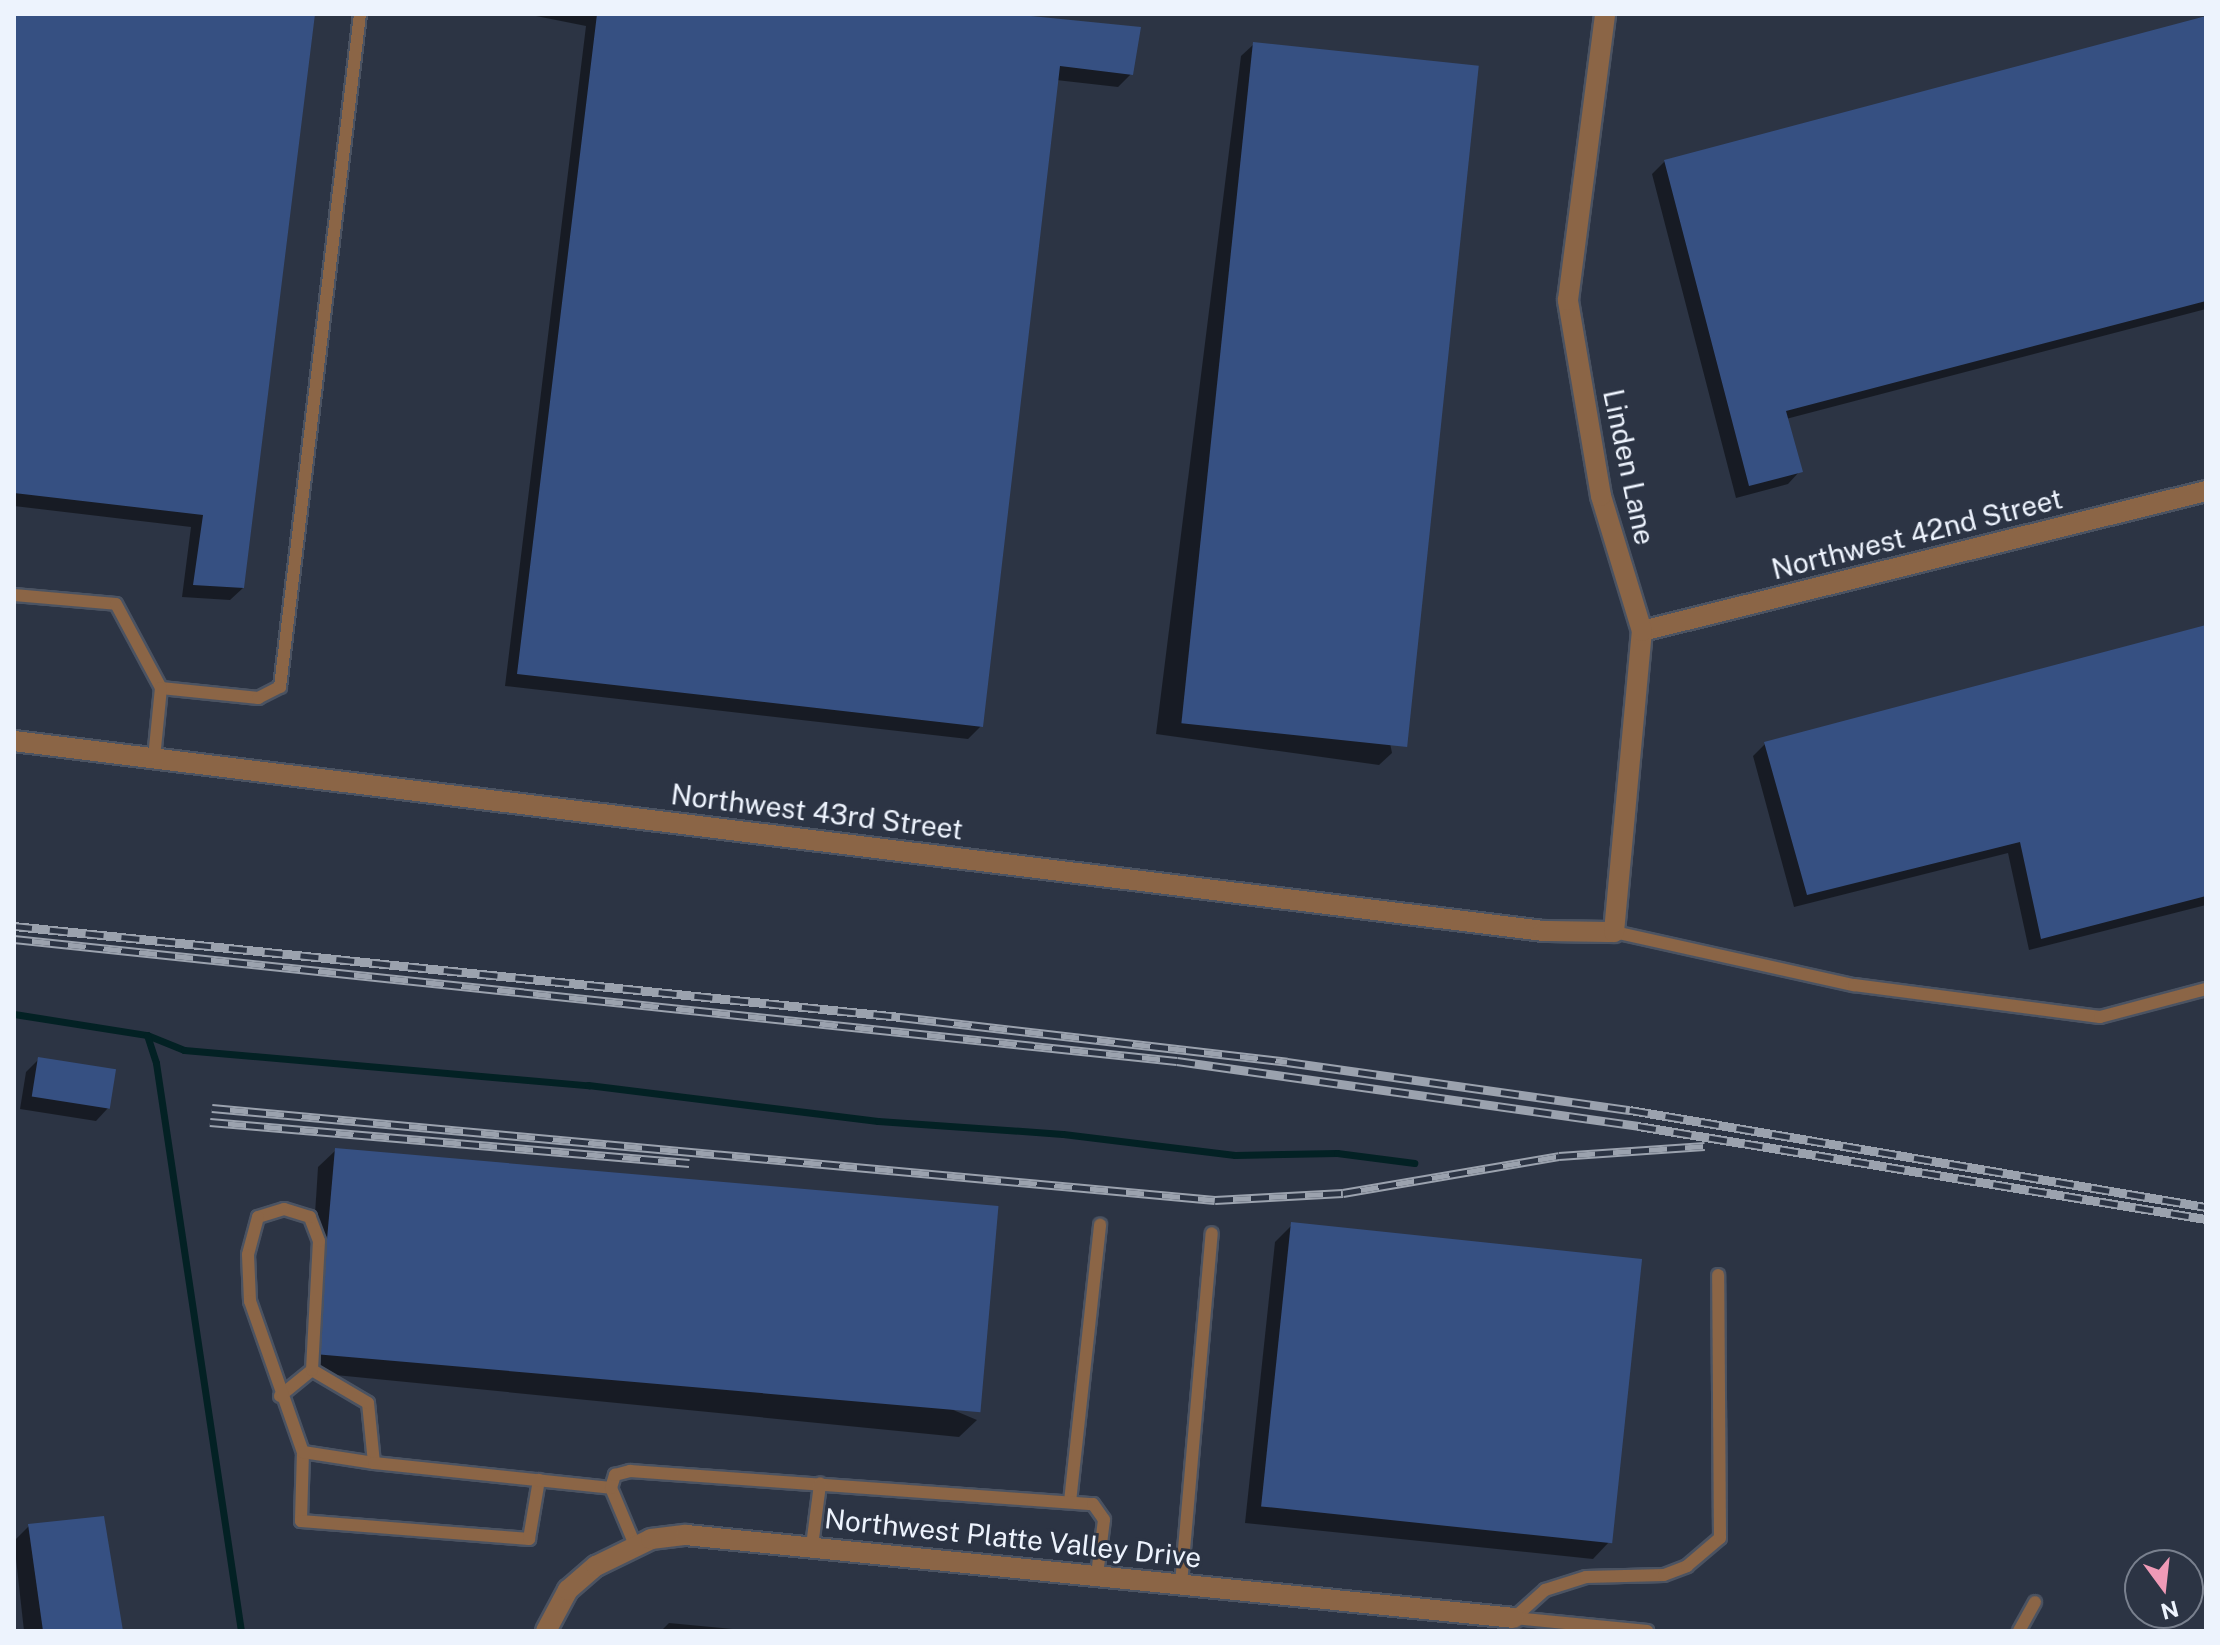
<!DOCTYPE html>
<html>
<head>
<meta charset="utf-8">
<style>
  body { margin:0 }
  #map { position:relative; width:2220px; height:1645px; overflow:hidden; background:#2c3444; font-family:"Public Sans",sans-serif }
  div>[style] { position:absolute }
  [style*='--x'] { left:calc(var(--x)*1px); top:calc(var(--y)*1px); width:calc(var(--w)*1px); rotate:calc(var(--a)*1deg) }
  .shadow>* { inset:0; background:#0007 }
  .stream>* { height:7px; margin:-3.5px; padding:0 3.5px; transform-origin:3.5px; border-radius:3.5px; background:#032124 }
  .building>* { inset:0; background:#365082; transform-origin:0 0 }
  .roads { filter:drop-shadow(2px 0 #4b5362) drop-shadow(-2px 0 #4b5362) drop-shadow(0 2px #4b5362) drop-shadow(0 -2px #4b5362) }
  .service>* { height:12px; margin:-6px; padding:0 6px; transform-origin:6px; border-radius:6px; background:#8b6546 }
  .minor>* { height:20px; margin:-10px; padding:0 10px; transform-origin:10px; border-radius:10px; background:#8b6546 }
  .rail>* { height:9px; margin-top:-4.5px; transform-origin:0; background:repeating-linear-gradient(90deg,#2c3444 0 18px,#9ba2ae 0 36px); box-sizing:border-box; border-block:2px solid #9ba2ae }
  span { translate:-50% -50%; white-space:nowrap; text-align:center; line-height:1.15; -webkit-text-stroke:6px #2c3444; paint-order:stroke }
  .street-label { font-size:28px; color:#edf3fd }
  .frame { position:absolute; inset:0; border:16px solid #edf3fd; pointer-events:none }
  .north { position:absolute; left:2124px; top:1549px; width:80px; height:80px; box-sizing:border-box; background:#2c3444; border:2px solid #79808e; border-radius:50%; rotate:165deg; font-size:22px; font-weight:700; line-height:32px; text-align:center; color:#edf3fd }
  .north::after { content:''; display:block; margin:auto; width:28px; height:36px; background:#f09ab7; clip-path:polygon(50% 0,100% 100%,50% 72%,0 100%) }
</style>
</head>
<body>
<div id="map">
  <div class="shadow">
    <i style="clip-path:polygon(14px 14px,313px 14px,243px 588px,230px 600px,182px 597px,191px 527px,14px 506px)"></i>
    <i style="clip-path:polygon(526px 14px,991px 14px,1131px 74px,1118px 87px,1056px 80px,981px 726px,968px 739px,505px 686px,586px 26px)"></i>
    <i style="clip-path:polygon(2206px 18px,2206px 309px,1786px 419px,1800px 471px,1788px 484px,1736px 498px,1652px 174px,1665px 161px)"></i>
    <i style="clip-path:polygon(1254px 44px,1392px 753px,1379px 765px,1156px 734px,1241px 56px)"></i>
    <i style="clip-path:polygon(2206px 627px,2206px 905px,2029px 950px,2008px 853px,1794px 907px,1753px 756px,1766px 743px)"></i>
    <i style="clip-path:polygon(39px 1059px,108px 1108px,96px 1121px,20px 1109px,26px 1072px)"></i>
    <i style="clip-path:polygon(336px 1150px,977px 1420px,959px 1437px,305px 1372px,318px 1167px)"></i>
    <i style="clip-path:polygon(1292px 1225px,1610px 1541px,1593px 1559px,1245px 1523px,1275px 1242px)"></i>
    <i style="clip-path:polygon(29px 1526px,121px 1631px,24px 1631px,14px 1541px)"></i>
    <i style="clip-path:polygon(669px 1623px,754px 1631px,661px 1631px)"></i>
  </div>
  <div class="stream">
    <i style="--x:14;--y:1014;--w:135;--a:9"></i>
    <i style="--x:147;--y:1035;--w:40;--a:22"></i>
    <i style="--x:184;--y:1050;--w:406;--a:5"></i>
    <i style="--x:588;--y:1085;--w:292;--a:7.1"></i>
    <i style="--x:878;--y:1121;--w:185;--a:4"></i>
    <i style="--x:1063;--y:1134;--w:173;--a:7"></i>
    <i style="--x:1235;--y:1155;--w:102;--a:-1.1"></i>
    <i style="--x:1337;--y:1153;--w:78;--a:7.4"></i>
    <i style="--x:147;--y:1035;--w:29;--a:72"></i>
    <i style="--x:156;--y:1063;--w:574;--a:81.49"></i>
  </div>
  <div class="building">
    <i style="clip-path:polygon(14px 14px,315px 14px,244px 588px,193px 585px,203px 515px,14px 493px)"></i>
    <i style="clip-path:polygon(597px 14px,1011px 14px,1141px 27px,1133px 75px,1060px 66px,983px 727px,517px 674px)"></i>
    <i style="clip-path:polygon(2206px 16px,2206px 301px,1786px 411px,1803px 472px,1749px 486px,1664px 160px)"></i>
    <i style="left:1253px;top:42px;width:227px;height:685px;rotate:6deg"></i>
    <i style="clip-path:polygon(2206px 625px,2206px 896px,2041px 939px,2020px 842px,1807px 895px,1764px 742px)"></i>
    <i style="left:38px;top:1057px;width:79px;height:40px;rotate:9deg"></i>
    <i style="left:335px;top:1148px;width:666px;height:207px;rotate:5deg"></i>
    <i style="left:1291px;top:1222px;width:353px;height:286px;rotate:6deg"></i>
    <i style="clip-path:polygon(104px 1516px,123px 1631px,43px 1631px,28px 1524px)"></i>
  </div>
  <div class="roads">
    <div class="service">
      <i style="--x:14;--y:595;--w:102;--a:5"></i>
      <i style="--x:116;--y:604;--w:95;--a:61.8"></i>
      <i style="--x:161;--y:688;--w:98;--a:5.9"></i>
      <i style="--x:258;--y:698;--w:25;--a:-27"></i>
      <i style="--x:280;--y:687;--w:678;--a:-83.22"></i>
      <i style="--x:154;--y:758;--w:70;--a:-84.3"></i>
      <i style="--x:1614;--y:932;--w:246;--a:12.5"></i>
      <i style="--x:1854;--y:985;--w:248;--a:7.4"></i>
      <i style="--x:2100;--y:1017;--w:110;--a:-14.8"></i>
      <i style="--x:280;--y:1396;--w:41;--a:-39.1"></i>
      <i style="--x:303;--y:1452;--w:69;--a:91.7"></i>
      <i style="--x:301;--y:1521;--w:229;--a:4.5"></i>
      <i style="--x:529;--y:1539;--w:60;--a:-80.4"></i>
      <i style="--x:374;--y:1463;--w:60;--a:-95.7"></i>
      <i style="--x:368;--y:1403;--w:65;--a:-149.5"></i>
      <i style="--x:312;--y:1370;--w:129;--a:-86.9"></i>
      <i style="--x:319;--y:1241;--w:26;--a:-111"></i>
      <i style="--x:310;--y:1217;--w:27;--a:-163"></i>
      <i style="--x:284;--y:1209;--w:27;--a:163"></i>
      <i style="--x:258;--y:1217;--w:39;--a:105"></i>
      <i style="--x:248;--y:1255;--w:46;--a:87.5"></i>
      <i style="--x:250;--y:1301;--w:160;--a:70.7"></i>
      <i style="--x:303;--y:1452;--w:72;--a:8.8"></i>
      <i style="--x:374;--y:1463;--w:238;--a:6"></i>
      <i style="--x:1070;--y:1502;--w:279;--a:-83.8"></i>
      <i style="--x:635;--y:1545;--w:62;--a:-112.8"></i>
      <i style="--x:611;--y:1488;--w:14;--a:-73"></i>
      <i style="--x:615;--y:1475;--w:16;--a:-15"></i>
      <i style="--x:630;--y:1471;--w:464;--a:4.1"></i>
      <i style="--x:1093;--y:1504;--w:19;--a:55"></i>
      <i style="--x:1104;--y:1520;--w:55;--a:97.3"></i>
      <i style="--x:812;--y:1546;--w:63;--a:-82.6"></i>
      <i style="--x:1181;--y:1584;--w:352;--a:-85"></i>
      <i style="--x:1514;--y:1618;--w:42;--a:-42.1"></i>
      <i style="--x:1545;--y:1590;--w:43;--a:-17.6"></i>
      <i style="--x:1586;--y:1577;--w:78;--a:-1.5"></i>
      <i style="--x:1664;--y:1575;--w:25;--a:-21"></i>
      <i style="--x:1687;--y:1566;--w:43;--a:-40.3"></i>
      <i style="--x:1720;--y:1538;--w:263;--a:-90.4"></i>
      <i style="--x:1514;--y:1618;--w:134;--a:5.6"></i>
      <i style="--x:2019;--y:1631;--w:33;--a:-61"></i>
    </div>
    <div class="minor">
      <i style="--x:1642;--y:631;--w:581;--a:-13.94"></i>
      <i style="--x:14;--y:741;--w:1541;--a:7.08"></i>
      <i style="--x:1543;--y:931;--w:71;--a:0.8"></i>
      <i style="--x:1614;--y:932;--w:302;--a:-84.7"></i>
      <i style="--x:1642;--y:631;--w:141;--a:-106.9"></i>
      <i style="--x:1601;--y:496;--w:199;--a:-99.6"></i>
      <i style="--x:1568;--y:300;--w:288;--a:-82.6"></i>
      <i style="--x:546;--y:1631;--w:47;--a:-61.8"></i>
      <i style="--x:568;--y:1590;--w:37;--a:-41"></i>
      <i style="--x:596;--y:1566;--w:61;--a:-26.1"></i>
      <i style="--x:651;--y:1539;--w:35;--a:-7"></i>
      <i style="--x:686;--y:1535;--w:832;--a:5.72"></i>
    </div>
  </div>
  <div class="rail">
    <i style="--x:14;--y:926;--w:891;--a:5.86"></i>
    <i style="--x:900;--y:1017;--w:390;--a:6.6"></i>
    <i style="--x:1287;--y:1062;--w:346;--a:8"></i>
    <i style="--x:1630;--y:1110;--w:584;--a:9.56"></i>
    <i style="--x:14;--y:939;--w:1169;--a:5.99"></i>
    <i style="--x:1177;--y:1061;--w:466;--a:8"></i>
    <i style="--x:1638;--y:1126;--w:576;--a:9.3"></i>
    <i style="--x:212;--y:1108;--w:1007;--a:5.24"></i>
    <i style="--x:1215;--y:1200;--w:128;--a:-3.1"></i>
    <i style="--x:1343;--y:1193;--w:219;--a:-9.7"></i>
    <i style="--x:1559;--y:1156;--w:146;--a:-3.9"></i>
    <i style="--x:210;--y:1122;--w:481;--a:4.9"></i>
  </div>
  <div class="street-label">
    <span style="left:1629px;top:467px;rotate:78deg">Linden Lane</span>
    <span style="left:1917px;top:534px;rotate:-14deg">Northwest 42nd Street</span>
    <span style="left:817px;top:812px;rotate:7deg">Northwest 43rd Street</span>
    <span style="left:1013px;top:1538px;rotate:6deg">Northwest Platte Valley Drive</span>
  </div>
  <div class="frame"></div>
  <div class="north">N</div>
</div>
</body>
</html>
